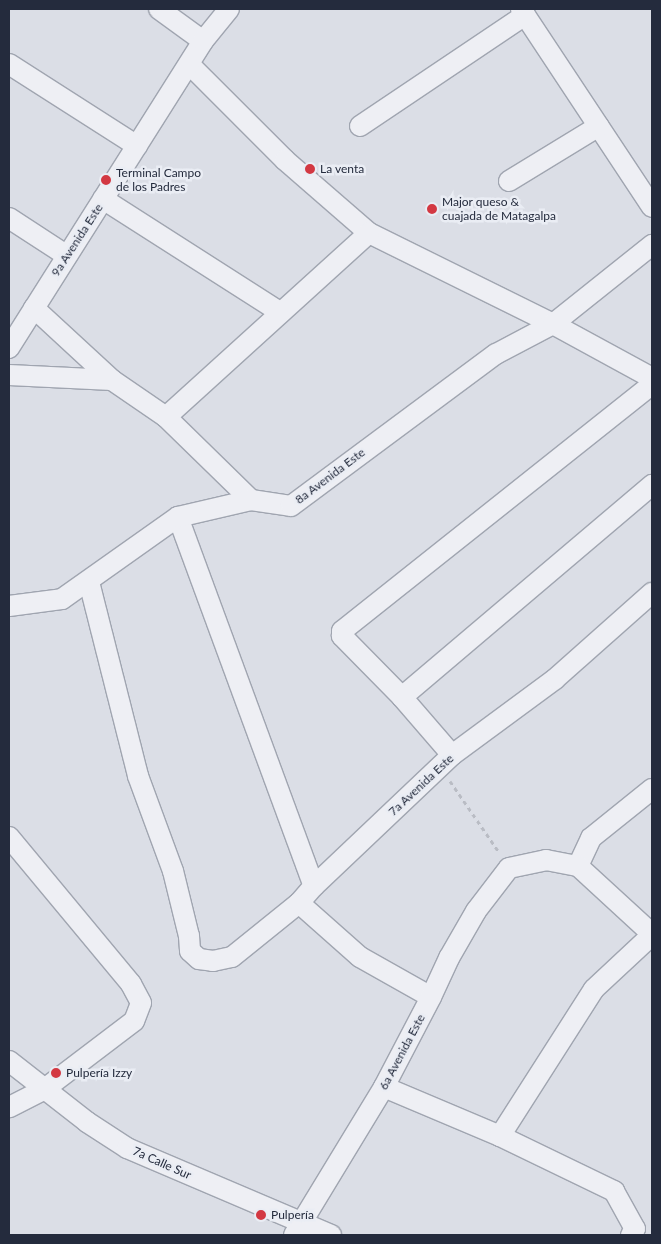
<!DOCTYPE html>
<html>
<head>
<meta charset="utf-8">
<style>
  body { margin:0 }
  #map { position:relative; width:661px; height:1244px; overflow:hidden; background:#dbdee6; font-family:Lato,sans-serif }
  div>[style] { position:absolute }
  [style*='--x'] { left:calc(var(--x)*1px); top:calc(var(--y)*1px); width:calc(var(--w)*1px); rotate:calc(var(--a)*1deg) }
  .path>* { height:3px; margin-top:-1.5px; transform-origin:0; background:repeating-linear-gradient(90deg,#b9bcc4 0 4px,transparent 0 8px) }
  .roads { filter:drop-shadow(1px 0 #a0a5b0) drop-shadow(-1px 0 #a0a5b0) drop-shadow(0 1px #a0a5b0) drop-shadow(0 -1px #a0a5b0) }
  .minor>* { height:20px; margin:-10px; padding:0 10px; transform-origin:10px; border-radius:10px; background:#eeeff4 }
  .dots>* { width:14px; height:14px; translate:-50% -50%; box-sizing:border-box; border:2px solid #eaedf4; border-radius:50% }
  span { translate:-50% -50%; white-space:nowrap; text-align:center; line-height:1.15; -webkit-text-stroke:5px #eaedf4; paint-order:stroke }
  .poi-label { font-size:12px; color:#242b3d }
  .left { translate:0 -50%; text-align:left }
  .street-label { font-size:12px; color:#242b3d }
  .frame { position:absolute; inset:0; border:10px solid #242b3d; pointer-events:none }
</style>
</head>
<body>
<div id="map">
  <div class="path">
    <i style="--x:450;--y:781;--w:86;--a:55.4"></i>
  </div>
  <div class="roads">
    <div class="minor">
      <i style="--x:159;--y:9;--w:54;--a:36"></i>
      <i style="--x:521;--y:9;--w:237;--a:56.5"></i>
      <i style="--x:9;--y:64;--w:152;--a:32.6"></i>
      <i style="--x:189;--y:64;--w:136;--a:45"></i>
      <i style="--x:285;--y:160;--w:111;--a:41"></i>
      <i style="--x:369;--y:233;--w:205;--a:26.3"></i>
      <i style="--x:553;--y:324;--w:113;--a:28.6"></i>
      <i style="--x:360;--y:126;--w:199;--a:-33.9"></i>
      <i style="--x:509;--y:181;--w:105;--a:-31.4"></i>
      <i style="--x:103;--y:199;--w:211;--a:32.6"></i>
      <i style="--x:9;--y:218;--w:68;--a:33"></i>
      <i style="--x:34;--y:308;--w:106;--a:42.7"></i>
      <i style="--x:112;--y:380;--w:65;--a:34.4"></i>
      <i style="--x:166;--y:417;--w:119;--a:44.3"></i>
      <i style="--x:9;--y:348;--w:363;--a:-57.7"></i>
      <i style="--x:203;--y:41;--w:41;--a:-50.9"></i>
      <i style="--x:9;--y:375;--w:103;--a:2.8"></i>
      <i style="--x:166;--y:417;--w:274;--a:-42.2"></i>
      <i style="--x:178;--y:517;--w:393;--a:69.8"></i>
      <i style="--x:89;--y:582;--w:200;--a:75.8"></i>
      <i style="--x:138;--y:776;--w:101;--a:69.8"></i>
      <i style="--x:173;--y:871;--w:67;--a:76.2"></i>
      <i style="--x:189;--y:936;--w:15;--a:86"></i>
      <i style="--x:190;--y:951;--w:12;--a:42"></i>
      <i style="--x:199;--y:959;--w:14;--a:8"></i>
      <i style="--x:213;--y:961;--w:19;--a:-12"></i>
      <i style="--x:232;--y:957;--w:86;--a:-38.9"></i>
      <i style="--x:299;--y:903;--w:23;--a:-49"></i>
      <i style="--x:314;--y:886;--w:190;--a:-43.5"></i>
      <i style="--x:452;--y:755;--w:128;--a:-36.4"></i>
      <i style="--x:555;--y:679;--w:130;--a:-41.6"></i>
      <i style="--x:9;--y:606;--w:53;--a:-7.5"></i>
      <i style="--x:62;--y:599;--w:142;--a:-35.3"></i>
      <i style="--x:178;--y:517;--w:75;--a:-13.1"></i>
      <i style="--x:251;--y:500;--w:40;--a:8.5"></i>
      <i style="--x:291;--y:506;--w:255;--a:-36.6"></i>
      <i style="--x:496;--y:354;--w:64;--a:-27.8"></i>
      <i style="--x:553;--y:324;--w:127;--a:-38.6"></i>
      <i style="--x:402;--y:697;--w:328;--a:-40.3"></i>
      <i style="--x:452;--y:755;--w:77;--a:-130.8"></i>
      <i style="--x:402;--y:697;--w:86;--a:-134.5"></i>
      <i style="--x:342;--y:636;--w:5;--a:-90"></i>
      <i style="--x:342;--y:631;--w:396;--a:-38.5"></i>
      <i style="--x:9;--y:837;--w:191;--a:50.3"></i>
      <i style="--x:131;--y:984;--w:21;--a:62"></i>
      <i style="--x:141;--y:1003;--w:19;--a:111"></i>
      <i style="--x:134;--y:1021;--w:114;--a:142.8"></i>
      <i style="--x:43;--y:1090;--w:38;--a:153"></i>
      <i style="--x:578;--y:866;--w:31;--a:-65"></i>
      <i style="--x:591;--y:838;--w:78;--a:-38.8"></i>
      <i style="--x:299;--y:903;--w:81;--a:41.5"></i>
      <i style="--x:360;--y:957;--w:81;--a:29.4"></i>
      <i style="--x:9;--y:1061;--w:99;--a:38"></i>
      <i style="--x:87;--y:1122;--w:48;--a:33"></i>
      <i style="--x:127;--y:1148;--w:222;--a:23.1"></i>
      <i style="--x:384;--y:1087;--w:126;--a:22.9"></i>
      <i style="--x:500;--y:1136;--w:127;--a:25.8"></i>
      <i style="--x:614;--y:1191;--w:43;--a:61.1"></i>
      <i style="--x:635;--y:1229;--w:7;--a:124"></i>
      <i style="--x:500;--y:1136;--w:174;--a:-57.4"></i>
      <i style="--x:594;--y:989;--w:79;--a:-43"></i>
      <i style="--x:294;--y:1235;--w:173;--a:-58.7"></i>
      <i style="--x:384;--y:1087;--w:102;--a:-62.4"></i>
      <i style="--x:431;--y:997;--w:43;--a:-65.2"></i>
      <i style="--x:449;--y:958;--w:54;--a:-60.1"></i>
      <i style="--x:476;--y:911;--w:54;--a:-52.5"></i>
      <i style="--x:509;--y:868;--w:38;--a:-12"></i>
      <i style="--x:546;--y:860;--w:33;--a:11"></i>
      <i style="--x:578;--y:866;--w:100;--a:42.6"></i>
    </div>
  </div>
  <div class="dots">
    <i style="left:310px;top:169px;background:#d33842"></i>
    <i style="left:106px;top:180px;background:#d33842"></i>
    <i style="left:432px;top:209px;background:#d33842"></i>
    <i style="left:56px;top:1073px;background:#d33842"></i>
    <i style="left:261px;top:1215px;background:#d33842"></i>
  </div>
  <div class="poi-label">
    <span class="left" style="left:320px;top:169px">La venta</span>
    <span class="left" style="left:116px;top:180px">Terminal Campo<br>de los Padres</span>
    <span class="left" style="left:442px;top:209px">Major queso &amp;<br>cuajada de Matagalpa</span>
    <span class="left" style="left:66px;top:1073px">Pulpería Izzy</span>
    <span class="left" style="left:271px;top:1215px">Pulpería</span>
  </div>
  <div class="street-label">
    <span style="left:77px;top:240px;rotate:-57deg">9a Avenida Este</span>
    <span style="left:330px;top:476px;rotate:-37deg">8a Avenida Este</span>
    <span style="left:421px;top:785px;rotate:-43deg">7a Avenida Este</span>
    <span style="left:402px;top:1052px;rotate:-62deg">6a Avenida Este</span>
    <span style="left:162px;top:1163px;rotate:24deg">7a Calle Sur</span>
  </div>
  <div class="frame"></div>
</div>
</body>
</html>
